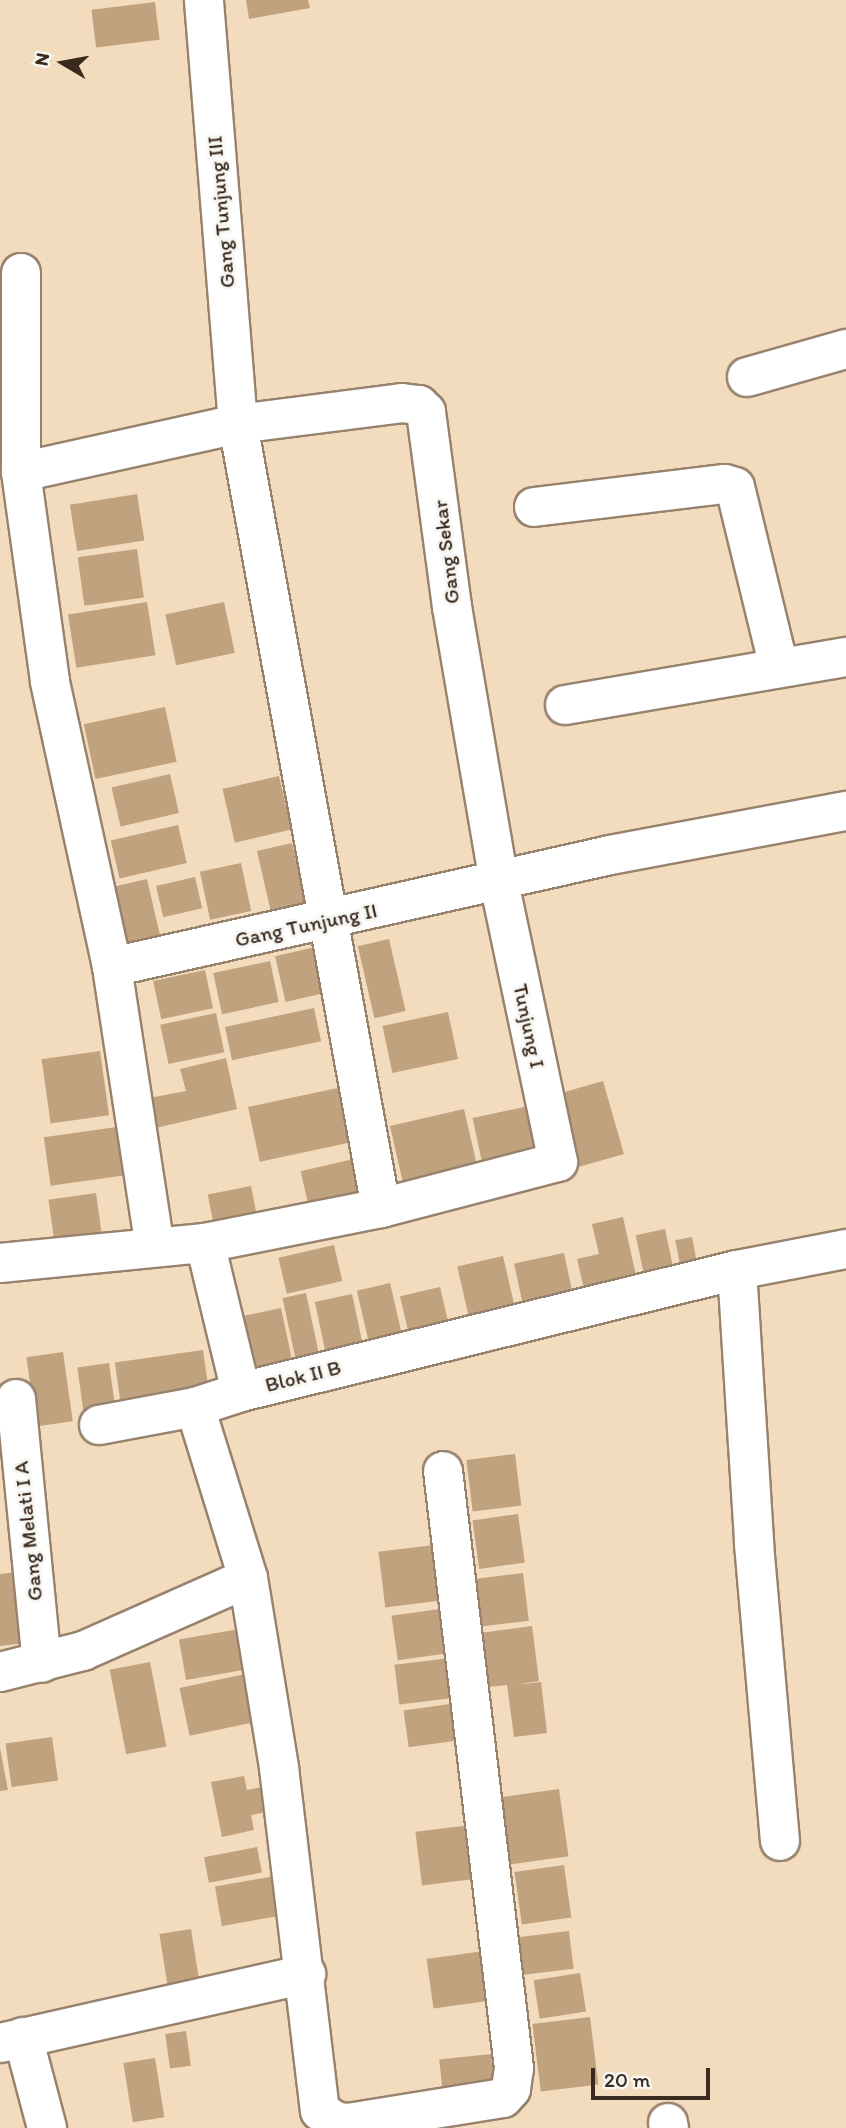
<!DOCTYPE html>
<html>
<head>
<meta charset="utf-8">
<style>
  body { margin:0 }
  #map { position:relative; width:846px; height:2128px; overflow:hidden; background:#f3dbbd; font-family:Itim,sans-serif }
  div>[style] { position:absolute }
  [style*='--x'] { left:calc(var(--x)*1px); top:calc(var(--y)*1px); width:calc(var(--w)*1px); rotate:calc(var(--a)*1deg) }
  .building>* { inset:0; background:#c1a27e; transform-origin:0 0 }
  .roads { filter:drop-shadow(2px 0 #97826e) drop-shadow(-2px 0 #97826e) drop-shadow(0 2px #97826e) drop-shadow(0 -2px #97826e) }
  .minor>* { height:38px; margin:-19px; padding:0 19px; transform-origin:19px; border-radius:19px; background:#fff }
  span { translate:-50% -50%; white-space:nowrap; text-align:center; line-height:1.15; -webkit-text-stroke:6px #f6f6f2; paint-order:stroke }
  .street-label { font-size:21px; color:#3b2a1e }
  .north { position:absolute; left:28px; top:28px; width:70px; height:70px; -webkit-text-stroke:5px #f6f6f2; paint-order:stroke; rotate:280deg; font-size:19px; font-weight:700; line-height:28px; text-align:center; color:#3b2a1e }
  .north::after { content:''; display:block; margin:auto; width:24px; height:32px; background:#3b2a1e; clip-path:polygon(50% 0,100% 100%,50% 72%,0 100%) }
  .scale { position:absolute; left:591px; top:2068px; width:119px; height:32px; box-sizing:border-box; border:4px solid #3b2a1e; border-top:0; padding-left:9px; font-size:21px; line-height:24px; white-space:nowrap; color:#3b2a1e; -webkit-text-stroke:5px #f6f6f2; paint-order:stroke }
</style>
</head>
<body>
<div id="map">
  <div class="building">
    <i style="clip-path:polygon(246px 0,308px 0,310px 8px,249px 19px)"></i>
    <i style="left:155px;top:2px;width:38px;height:64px;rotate:83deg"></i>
    <i style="left:137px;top:494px;width:47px;height:68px;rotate:81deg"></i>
    <i style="left:137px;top:549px;width:49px;height:60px;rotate:82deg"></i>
    <i style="left:147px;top:602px;width:54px;height:80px;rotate:81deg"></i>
    <i style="left:224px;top:602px;width:52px;height:60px;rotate:78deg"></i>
    <i style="left:165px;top:707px;width:56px;height:83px;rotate:78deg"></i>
    <i style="left:170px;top:774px;width:40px;height:60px;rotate:77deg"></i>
    <i style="left:279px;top:776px;width:55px;height:58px;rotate:77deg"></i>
    <i style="left:178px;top:825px;width:39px;height:69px;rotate:77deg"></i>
    <i style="left:292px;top:843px;width:69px;height:36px;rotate:77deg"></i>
    <i style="left:241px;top:863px;width:49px;height:42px;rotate:78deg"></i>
    <i style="left:195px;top:877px;width:32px;height:40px;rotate:77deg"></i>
    <i style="left:147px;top:879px;width:59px;height:38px;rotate:77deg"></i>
    <i style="left:389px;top:939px;width:74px;height:32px;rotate:77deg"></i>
    <i style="left:315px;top:947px;width:47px;height:41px;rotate:77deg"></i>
    <i style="left:270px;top:961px;width:42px;height:58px;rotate:78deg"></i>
    <i style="left:205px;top:970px;width:39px;height:53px;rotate:78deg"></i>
    <i style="left:314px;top:1008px;width:34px;height:91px;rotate:78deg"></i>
    <i style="left:448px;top:1012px;width:48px;height:67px;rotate:78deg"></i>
    <i style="left:216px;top:1013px;width:40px;height:57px;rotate:78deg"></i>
    <i style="left:100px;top:1051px;width:65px;height:59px;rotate:82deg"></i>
    <i style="clip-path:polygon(226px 1058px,237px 1109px,156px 1128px,149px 1098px,186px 1091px,180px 1069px)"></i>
    <i style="left:603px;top:1081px;width:76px;height:51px;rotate:74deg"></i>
    <i style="left:342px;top:1087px;width:56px;height:96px;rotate:78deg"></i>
    <i style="left:543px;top:1103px;width:62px;height:72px;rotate:78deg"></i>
    <i style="left:464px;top:1109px;width:73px;height:76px;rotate:77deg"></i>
    <i style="left:124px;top:1126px;width:49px;height:81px;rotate:82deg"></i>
    <i style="left:362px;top:1157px;width:48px;height:63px;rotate:77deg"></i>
    <i style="left:251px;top:1186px;width:41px;height:44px;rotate:79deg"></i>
    <i style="left:96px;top:1193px;width:49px;height:48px;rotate:82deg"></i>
    <i style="clip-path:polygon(623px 1217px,639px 1289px,587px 1301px,577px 1259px,599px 1254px,592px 1224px)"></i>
    <i style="left:665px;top:1229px;width:51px;height:30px;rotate:78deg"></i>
    <i style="left:692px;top:1237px;width:36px;height:17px;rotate:79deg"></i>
    <i style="left:334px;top:1245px;width:37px;height:57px;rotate:77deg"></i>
    <i style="left:564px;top:1253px;width:48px;height:51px;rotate:78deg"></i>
    <i style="left:503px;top:1256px;width:65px;height:47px;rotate:77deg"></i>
    <i style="left:390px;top:1283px;width:62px;height:34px;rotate:77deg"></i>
    <i style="left:440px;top:1287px;width:48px;height:41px;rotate:77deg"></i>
    <i style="left:306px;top:1293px;width:66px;height:24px;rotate:78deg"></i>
    <i style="left:352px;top:1294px;width:52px;height:38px;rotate:78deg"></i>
    <i style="left:281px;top:1308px;width:60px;height:41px;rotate:78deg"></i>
    <i style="left:203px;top:1350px;width:50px;height:89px;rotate:82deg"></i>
    <i style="left:63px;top:1352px;width:70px;height:37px;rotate:82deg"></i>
    <i style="left:109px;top:1363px;width:55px;height:32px;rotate:82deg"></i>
    <i style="left:515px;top:1454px;width:52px;height:49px;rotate:83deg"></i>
    <i style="left:518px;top:1514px;width:49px;height:46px;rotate:82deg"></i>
    <i style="left:442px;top:1544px;width:56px;height:64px;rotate:83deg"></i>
    <i style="clip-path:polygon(26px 1571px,34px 1642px,0 1646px,0 1574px)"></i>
    <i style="left:523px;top:1573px;width:48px;height:51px;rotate:83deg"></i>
    <i style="left:447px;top:1608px;width:45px;height:56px;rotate:82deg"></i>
    <i style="clip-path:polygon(532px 1626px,539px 1681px,515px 1685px,541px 1682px,547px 1733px,514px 1737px,507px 1685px,487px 1687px,480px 1633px)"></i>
    <i style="left:239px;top:1629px;width:41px;height:61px;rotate:80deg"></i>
    <i style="left:450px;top:1658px;width:40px;height:56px;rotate:83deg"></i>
    <i style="left:150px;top:1662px;width:86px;height:41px;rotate:79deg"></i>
    <i style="left:245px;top:1674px;width:49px;height:67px;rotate:78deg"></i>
    <i style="left:457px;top:1703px;width:37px;height:54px;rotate:82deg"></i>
    <i style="left:52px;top:1737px;width:44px;height:47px;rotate:82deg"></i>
    <i style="clip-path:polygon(0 1748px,8px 1790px,0 1791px)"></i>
    <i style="clip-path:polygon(244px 1776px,247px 1790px,272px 1785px,276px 1810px,251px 1815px,254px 1830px,222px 1837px,211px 1782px)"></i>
    <i style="left:559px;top:1789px;width:68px;height:59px;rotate:82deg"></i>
    <i style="left:471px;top:1825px;width:54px;height:56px;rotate:83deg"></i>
    <i style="left:257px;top:1847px;width:26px;height:54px;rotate:79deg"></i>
    <i style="left:564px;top:1865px;width:53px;height:50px;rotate:82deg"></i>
    <i style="left:275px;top:1876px;width:40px;height:61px;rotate:80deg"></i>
    <i style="left:191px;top:1929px;width:60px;height:32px;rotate:81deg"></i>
    <i style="left:569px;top:1931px;width:38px;height:54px;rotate:83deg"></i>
    <i style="left:484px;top:1951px;width:50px;height:58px;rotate:82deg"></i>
    <i style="left:580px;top:1973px;width:39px;height:47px;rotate:81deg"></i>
    <i style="left:590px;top:2017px;width:68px;height:58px;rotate:83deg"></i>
    <i style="left:186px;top:2031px;width:35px;height:21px;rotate:82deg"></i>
    <i style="left:491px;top:2054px;width:36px;height:52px;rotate:84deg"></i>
    <i style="left:155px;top:2058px;width:60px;height:32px;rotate:81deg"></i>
  </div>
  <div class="roads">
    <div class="minor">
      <i style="--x:21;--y:273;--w:199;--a:90"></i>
      <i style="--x:21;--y:472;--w:212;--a:82.1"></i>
      <i style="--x:50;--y:682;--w:292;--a:77.7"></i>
      <i style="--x:112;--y:967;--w:283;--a:81.3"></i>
      <i style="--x:747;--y:377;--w:103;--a:-15.8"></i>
      <i style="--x:21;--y:472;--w:222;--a:-12.5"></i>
      <i style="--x:238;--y:424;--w:165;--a:-7.3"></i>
      <i style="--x:402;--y:403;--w:17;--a:7"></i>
      <i style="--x:419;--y:405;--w:10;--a:45"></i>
      <i style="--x:426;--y:412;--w:197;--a:82.4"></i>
      <i style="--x:452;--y:607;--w:279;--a:80.3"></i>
      <i style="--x:499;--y:882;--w:286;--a:78.1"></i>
      <i style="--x:558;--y:1162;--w:183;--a:165.4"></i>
      <i style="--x:534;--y:507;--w:192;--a:-6.9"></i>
      <i style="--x:725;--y:484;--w:10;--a:17"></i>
      <i style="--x:735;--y:487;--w:186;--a:76.3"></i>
      <i style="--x:565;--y:705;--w:285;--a:-9.7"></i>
      <i style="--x:112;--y:967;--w:510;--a:-12.67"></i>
      <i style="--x:610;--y:855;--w:240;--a:-10.6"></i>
      <i style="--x:205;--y:1243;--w:153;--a:76.4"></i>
      <i style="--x:0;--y:1263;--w:206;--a:-5.6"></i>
      <i style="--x:205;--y:1243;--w:179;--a:-11.2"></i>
      <i style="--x:381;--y:1208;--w:797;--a:-100.34"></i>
      <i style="--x:238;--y:424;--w:425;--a:-94.6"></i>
      <i style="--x:737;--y:1270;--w:275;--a:86.4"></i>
      <i style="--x:754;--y:1544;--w:298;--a:85"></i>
      <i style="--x:16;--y:1399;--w:265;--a:84.4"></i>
      <i style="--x:99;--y:1425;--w:98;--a:-10.6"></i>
      <i style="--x:248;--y:1578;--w:193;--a:80.7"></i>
      <i style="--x:279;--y:1768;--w:345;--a:83.2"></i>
      <i style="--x:320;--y:2111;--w:20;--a:33"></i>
      <i style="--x:337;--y:2122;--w:11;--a:5"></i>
      <i style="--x:348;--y:2123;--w:157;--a:-9.2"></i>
      <i style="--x:503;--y:2098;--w:12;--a:-48"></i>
      <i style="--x:511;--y:2089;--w:21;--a:-82"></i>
      <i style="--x:514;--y:2068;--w:601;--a:-96.78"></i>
      <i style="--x:0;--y:1672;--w:86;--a:-14.2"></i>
      <i style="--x:83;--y:1651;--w:180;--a:-23.9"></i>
      <i style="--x:248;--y:1578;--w:179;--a:-107.2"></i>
      <i style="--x:195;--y:1407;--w:48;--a:-18.1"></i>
      <i style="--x:241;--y:1392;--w:511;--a:-13.82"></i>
      <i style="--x:737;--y:1270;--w:111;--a:-10.9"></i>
      <i style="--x:23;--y:2037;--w:94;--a:75.2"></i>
      <i style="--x:0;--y:2043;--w:314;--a:-12.7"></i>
      <i style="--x:668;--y:2123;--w:5;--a:79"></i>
    </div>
  </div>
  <div class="street-label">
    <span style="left:221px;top:212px;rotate:-95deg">Gang Tunjung III</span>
    <span style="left:446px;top:552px;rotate:-97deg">Gang Sekar</span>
    <span style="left:306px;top:925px;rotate:-12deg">Gang Tunjung II</span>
    <span style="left:529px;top:1026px;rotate:78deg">Tunjung I</span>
    <span style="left:303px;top:1376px;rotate:-14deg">Blok II B</span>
    <span style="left:28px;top:1531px;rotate:-96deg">Gang Melati I A</span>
  </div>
  <div class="north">N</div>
  <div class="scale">20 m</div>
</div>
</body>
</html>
